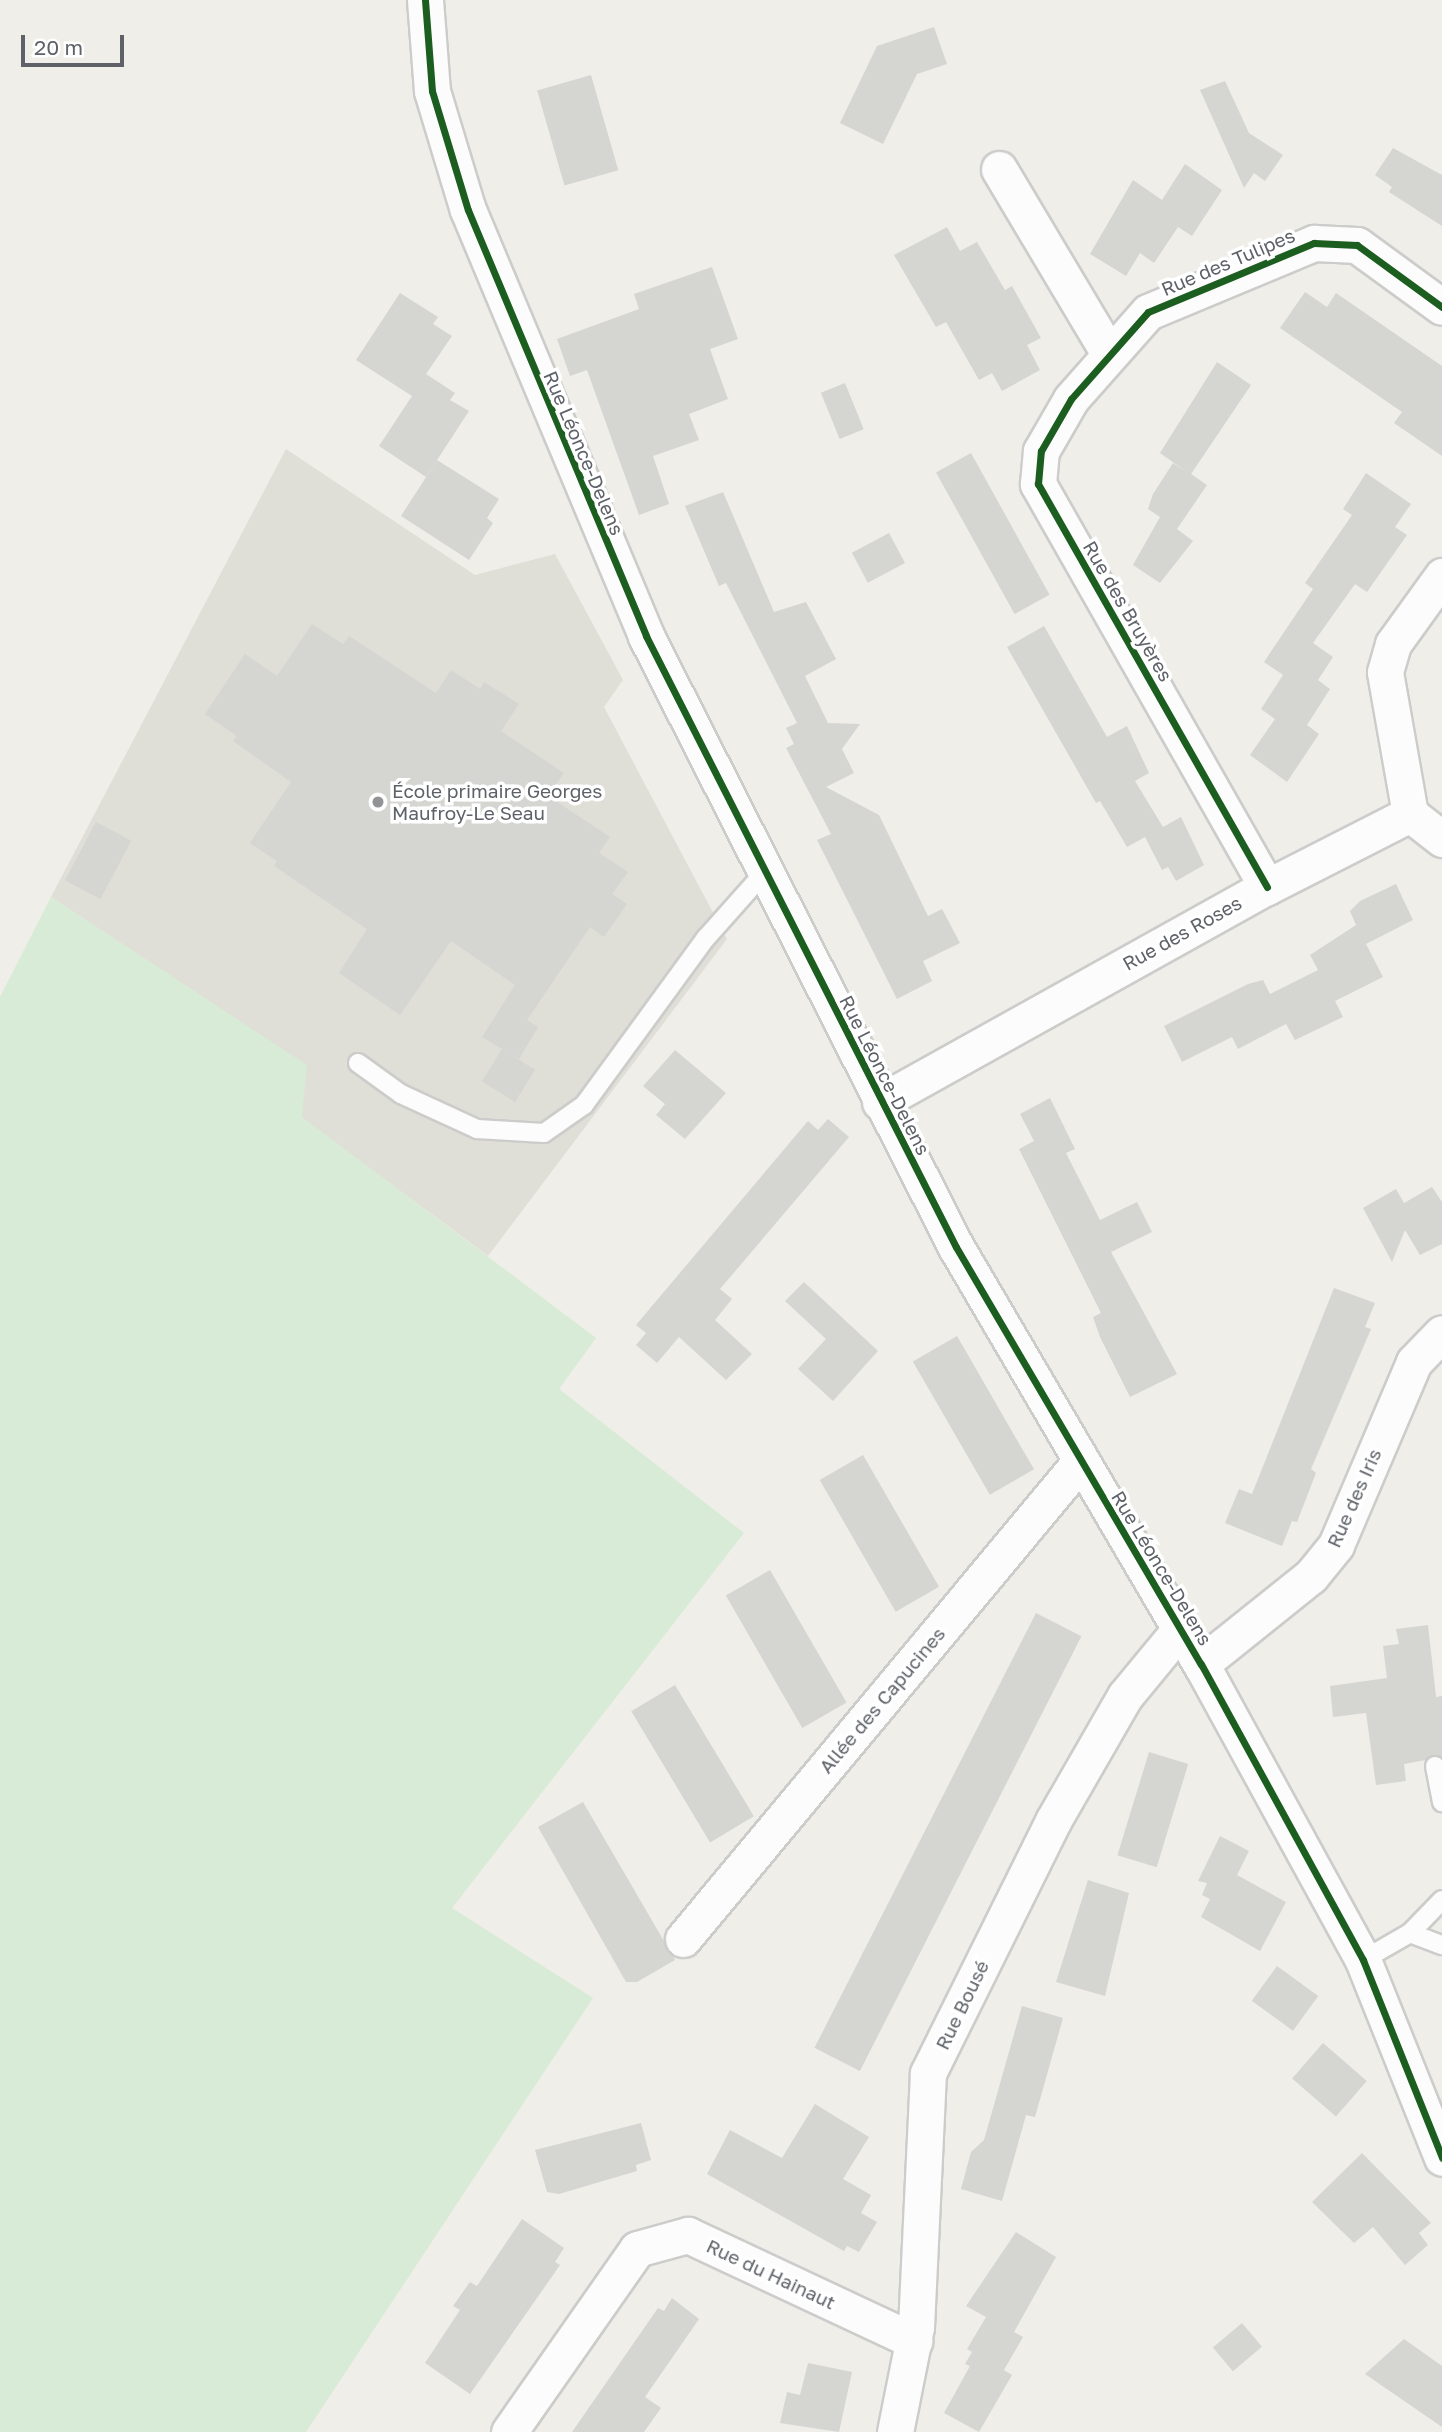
<!DOCTYPE html>
<html>
<head>
<meta charset="utf-8">
<style>
  body { margin:0 }
  #map { position:relative; width:1442px; height:2432px; overflow:hidden; background:#efeee9; font-family:"Golos Text",sans-serif }
  div>[style] { position:absolute }
  [style*='--x'] { left:calc(var(--x)*1px); top:calc(var(--y)*1px); width:calc(var(--w)*1px); rotate:calc(var(--a)*1deg) }
  .education>* { inset:0; background:#dfded7 }
  .green>* { inset:0; background:#d7ebd6 }
  .building>* { inset:0; background:#d5d5d2; transform-origin:0 0 }
  .roads { filter:drop-shadow(2px 0 #cccccb) drop-shadow(-2px 0 #cccccb) drop-shadow(0 2px #cccccb) drop-shadow(0 -2px #cccccb) }
  .lane>* { height:18px; margin:-9px; padding:0 9px; transform-origin:9px; border-radius:9px; background:#fdfcfc }
  .street>* { height:35px; margin:-17.5px; padding:0 17.5px; transform-origin:17.5px; border-radius:17.5px; background:#fdfcfc }
  .cycleway>* { height:7px; margin:-3.5px; padding:0 3.5px; transform-origin:3.5px; border-radius:3.5px; background:#1b5e20 }
  .dots>* { width:19px; height:19px; translate:-50% -50%; box-sizing:border-box; border:4px solid #fff; border-radius:50% }
  span { translate:-50% -50%; white-space:nowrap; text-align:center; line-height:1.15; -webkit-text-stroke:7px #fff; paint-order:stroke }
  .street-label { font-size:19px; color:#5e6268 }
  .poi-label { font-size:19px; color:#5e6268 }
  .left { translate:0 -50%; text-align:left }
  .scale { position:absolute; left:21px; top:35px; width:103px; height:32px; box-sizing:border-box; border:4px solid #5e6268; border-top:0; padding-left:9px; font-size:21px; line-height:24px; white-space:nowrap; color:#5e6268; -webkit-text-stroke:5px #fff; paint-order:stroke }
</style>
</head>
<body>
<div id="map">
  <div class="education">
    <i style="clip-path:polygon(286px 449px,475px 575px,555px 554px,623px 680px,604px 707px,727px 939px,488px 1256px,301px 1117px,306px 1065px,51px 897px)"></i>
  </div>
  <div class="green">
    <i style="clip-path:polygon(51px 897px,307px 1065px,302px 1117px,596px 1338px,559px 1389px,744px 1533px,452px 1908px,593px 1998px,306px 2432px,0 2432px,0 997px)"></i>
  </div>
  <div class="building">
    <i style="clip-path:polygon(934px 27px,947px 64px,917px 74px,883px 144px,840px 123px,877px 46px)"></i>
    <i style="left:591px;top:75px;width:99px;height:56px;rotate:74deg"></i>
    <i style="clip-path:polygon(1225px 81px,1249px 133px,1283px 155px,1265px 181px,1254px 173px,1244px 188px,1200px 90px)"></i>
    <i style="clip-path:polygon(1393px 148px,1442px 175px,1442px 226px,1389px 192px,1392px 187px,1375px 175px)"></i>
    <i style="clip-path:polygon(1185px 164px,1222px 190px,1192px 236px,1178px 227px,1154px 263px,1140px 253px,1126px 276px,1090px 254px,1133px 180px,1162px 200px)"></i>
    <i style="clip-path:polygon(947px 227px,960px 251px,977px 242px,1005px 290px,1012px 286px,1041px 338px,1027px 345px,1040px 370px,1002px 391px,992px 373px,979px 380px,946px 322px,936px 327px,894px 255px)"></i>
    <i style="clip-path:polygon(712px 267px,738px 339px,710px 349px,728px 399px,689px 414px,699px 440px,653px 456px,669px 504px,639px 515px,587px 370px,570px 376px,557px 339px,639px 309px,634px 294px)"></i>
    <i style="clip-path:polygon(1305px 292px,1327px 307px,1336px 293px,1442px 366px,1442px 456px,1394px 423px,1402px 412px,1280px 328px)"></i>
    <i style="clip-path:polygon(400px 293px,438px 317px,433px 324px,452px 336px,426px 374px,455px 393px,450px 400px,469px 411px,426px 477px,379px 446px,412px 396px,356px 360px)"></i>
    <i style="clip-path:polygon(1217px 362px,1251px 385px,1191px 474px,1207px 485px,1177px 529px,1193px 541px,1160px 583px,1133px 565px,1160px 517px,1148px 509px,1153px 494px,1173px 463px,1187px 472px,1160px 453px)"></i>
    <i style="left:845px;top:383px;width:50px;height:26px;rotate:68deg"></i>
    <i style="left:971px;top:453px;width:162px;height:40px;rotate:61deg"></i>
    <i style="clip-path:polygon(437px 460px,499px 499px,487px 518px,493px 523px,469px 560px,401px 516px)"></i>
    <i style="clip-path:polygon(1366px 473px,1411px 504px,1395px 527px,1407px 535px,1367px 592px,1355px 584px,1313px 643px,1333px 657px,1318px 680px,1330px 689px,1307px 725px,1319px 734px,1287px 782px,1250px 755px,1275px 719px,1261px 709px,1283px 675px,1264px 662px,1313px 589px,1305px 583px,1352px 515px,1343px 509px)"></i>
    <i style="clip-path:polygon(723px 492px,774px 612px,806px 602px,836px 659px,805px 676px,828px 723px,860px 724px,842px 749px,854px 773px,826px 787px,879px 815px,928px 916px,942px 909px,960px 943px,923px 961px,932px 981px,897px 999px,817px 840px,831px 834px,786px 748px,794px 744px,786px 728px,797px 723px,726px 583px,719px 586px,685px 506px)"></i>
    <i style="left:889px;top:533px;width:34px;height:42px;rotate:62deg"></i>
    <i style="clip-path:polygon(312px 624px,343px 644px,349px 636px,436px 693px,451px 670px,480px 689px,484px 682px,519px 704px,501px 731px,564px 773px,548px 796px,610px 837px,599px 853px,628px 872px,612px 894px,627px 904px,604px 937px,590px 927px,527px 1020px,538px 1027px,519px 1059px,482px 1037px,515px 985px,451px 941px,400px 1015px,339px 973px,367px 929px,274px 866px,277px 861px,250px 843px,291px 782px,233px 741px,237px 736px,205px 714px,245px 654px,277px 676px)"></i>
    <i style="clip-path:polygon(1044px 626px,1107px 737px,1127px 726px,1149px 773px,1135px 781px,1163px 827px,1181px 817px,1204px 865px,1176px 881px,1168px 867px,1162px 870px,1145px 837px,1127px 847px,1100px 801px,1096px 803px,1007px 647px)"></i>
    <i style="left:96px;top:822px;width:40px;height:66px;rotate:28deg"></i>
    <i style="clip-path:polygon(1396px 884px,1413px 920px,1366px 944px,1383px 977px,1335px 1001px,1343px 1017px,1295px 1040px,1286px 1024px,1238px 1049px,1232px 1037px,1182px 1062px,1164px 1026px,1248px 984px,1263px 980px,1270px 994px,1318px 970px,1310px 955px,1356px 925px,1350px 911px,1360px 901px)"></i>
    <i style="left:502px;top:1049px;width:39px;height:38px;rotate:32deg"></i>
    <i style="clip-path:polygon(675px 1050px,726px 1093px,685px 1139px,656px 1115px,665px 1104px,643px 1086px)"></i>
    <i style="clip-path:polygon(1050px 1098px,1075px 1149px,1066px 1153px,1100px 1220px,1137px 1202px,1152px 1232px,1111px 1252px,1177px 1374px,1130px 1397px,1100px 1337px,1093px 1317px,1101px 1313px,1019px 1149px,1034px 1141px,1020px 1114px)"></i>
    <i style="clip-path:polygon(828px 1119px,849px 1137px,720px 1289px,732px 1299px,715px 1320px,752px 1354px,726px 1380px,679px 1337px,657px 1363px,636px 1345px,646px 1333px,636px 1325px,808px 1121px,818px 1130px)"></i>
    <i style="clip-path:polygon(1432px 1187px,1442px 1202px,1442px 1244px,1420px 1255px,1405px 1230px,1392px 1262px,1363px 1208px,1396px 1189px,1404px 1203px)"></i>
    <i style="clip-path:polygon(804px 1282px,878px 1351px,833px 1401px,798px 1369px,826px 1339px,785px 1301px)"></i>
    <i style="clip-path:polygon(1334px 1288px,1375px 1303px,1365px 1327px,1371px 1329px,1311px 1469px,1316px 1473px,1297px 1522px,1292px 1521px,1282px 1546px,1225px 1523px,1239px 1489px,1252px 1494px)"></i>
    <i style="left:957px;top:1336px;width:154px;height:51px;rotate:60deg"></i>
    <i style="left:863px;top:1455px;width:152px;height:50px;rotate:60deg"></i>
    <i style="left:770px;top:1570px;width:153px;height:51px;rotate:60deg"></i>
    <i style="left:1036px;top:1613px;width:51px;height:488px;rotate:27deg"></i>
    <i style="clip-path:polygon(1428px 1625px,1436px 1697px,1442px 1696px,1442px 1757px,1404px 1764px,1406px 1781px,1376px 1785px,1366px 1713px,1333px 1717px,1330px 1686px,1387px 1678px,1383px 1646px,1399px 1644px,1396px 1629px)"></i>
    <i style="left:675px;top:1685px;width:153px;height:51px;rotate:59deg"></i>
    <i style="left:1149px;top:1752px;width:41px;height:108px;rotate:17deg"></i>
    <i style="clip-path:polygon(583px 1802px,675px 1960px,637px 1982px,626px 1982px,538px 1827px)"></i>
    <i style="clip-path:polygon(1220px 1836px,1249px 1851px,1237px 1875px,1286px 1902px,1260px 1951px,1201px 1917px,1210px 1899px,1202px 1895px,1207px 1883px,1198px 1881px)"></i>
    <i style="clip-path:polygon(1088px 1880px,1129px 1893px,1105px 1996px,1056px 1982px)"></i>
    <i style="left:1277px;top:1966px;width:51px;height:43px;rotate:36deg"></i>
    <i style="clip-path:polygon(1022px 2006px,1063px 2018px,1035px 2117px,1026px 2115px,1002px 2201px,961px 2189px,971px 2152px,984px 2140px)"></i>
    <i style="left:1323px;top:2043px;width:58px;height:47px;rotate:41deg"></i>
    <i style="clip-path:polygon(815px 2104px,869px 2137px,843px 2179px,871px 2195px,861px 2213px,877px 2222px,859px 2252px,847px 2246px,844px 2251px,707px 2174px,730px 2130px,782px 2158px)"></i>
    <i style="clip-path:polygon(641px 2123px,651px 2160px,636px 2165px,637px 2171px,559px 2194px,547px 2192px,535px 2150px)"></i>
    <i style="clip-path:polygon(1362px 2153px,1431px 2223px,1419px 2233px,1428px 2245px,1405px 2265px,1373px 2227px,1354px 2243px,1312px 2202px)"></i>
    <i style="clip-path:polygon(522px 2219px,564px 2248px,555px 2262px,560px 2265px,470px 2394px,425px 2363px,460px 2310px,453px 2306px,470px 2282px,477px 2286px)"></i>
    <i style="clip-path:polygon(1016px 2232px,1056px 2257px,1014px 2332px,1023px 2337px,1004px 2370px,1012px 2375px,979px 2432px,944px 2413px,970px 2366px,965px 2364px,972px 2352px,967px 2349px,986px 2317px,966px 2306px)"></i>
    <i style="clip-path:polygon(672px 2298px,699px 2319px,645px 2397px,661px 2408px,644px 2432px,572px 2432px,658px 2308px,664px 2311px)"></i>
    <i style="left:1242px;top:2323px;width:31px;height:38px;rotate:50deg"></i>
    <i style="clip-path:polygon(1404px 2339px,1442px 2366px,1442px 2427px,1365px 2374px)"></i>
    <i style="clip-path:polygon(808px 2363px,852px 2372px,839px 2432px,780px 2423px,787px 2392px,800px 2395px)"></i>
  </div>
  <div class="roads">
    <div class="lane">
      <i style="--x:358;--y:1063;--w:53;--a:35.8"></i>
      <i style="--x:401;--y:1094;--w:84;--a:24.7"></i>
      <i style="--x:477;--y:1129;--w:67;--a:3.4"></i>
      <i style="--x:544;--y:1133;--w:49;--a:-35"></i>
      <i style="--x:584;--y:1105;--w:207;--a:-53.9"></i>
      <i style="--x:706;--y:938;--w:87;--a:-48.3"></i>
      <i style="--x:1435;--y:1766;--w:37;--a:79"></i>
      <i style="--x:1410;--y:1933;--w:46;--a:-45.9"></i>
      <i style="--x:1363;--y:1960;--w:54;--a:-29.9"></i>
      <i style="--x:1410;--y:1933;--w:34;--a:21"></i>
    </div>
    <div class="street">
      <i style="--x:425;--y:0;--w:91;--a:85.6"></i>
      <i style="--x:432;--y:91;--w:124;--a:73.2"></i>
      <i style="--x:468;--y:210;--w:462;--a:67.3"></i>
      <i style="--x:646;--y:636;--w:685;--a:63.1"></i>
      <i style="--x:956;--y:1247;--w:484;--a:59.6"></i>
      <i style="--x:1201;--y:1664;--w:337;--a:61.3"></i>
      <i style="--x:1363;--y:1960;--w:213;--a:68.2"></i>
      <i style="--x:999;--y:169;--w:213;--a:59.2"></i>
      <i style="--x:1410;--y:814;--w:144;--a:-100"></i>
      <i style="--x:1385;--y:672;--w:29;--a:-74"></i>
      <i style="--x:1393;--y:644;--w:84;--a:-54.2"></i>
      <i style="--x:1410;--y:814;--w:41;--a:38"></i>
      <i style="--x:1267;--y:887;--w:464;--a:-119.6"></i>
      <i style="--x:1038;--y:484;--w:33;--a:-85"></i>
      <i style="--x:1041;--y:451;--w:60;--a:-60"></i>
      <i style="--x:1071;--y:399;--w:116;--a:-48.5"></i>
      <i style="--x:1148;--y:312;--w:180;--a:-22.6"></i>
      <i style="--x:1314;--y:243;--w:43;--a:2.7"></i>
      <i style="--x:1357;--y:245;--w:105;--a:36.1"></i>
      <i style="--x:880;--y:1102;--w:443;--a:-29.1"></i>
      <i style="--x:1267;--y:887;--w:161;--a:-27"></i>
      <i style="--x:1201;--y:1664;--w:141;--a:-38.7"></i>
      <i style="--x:1311;--y:1576;--w:40;--a:-51"></i>
      <i style="--x:1336;--y:1545;--w:199;--a:-66.9"></i>
      <i style="--x:1414;--y:1362;--w:40;--a:-46"></i>
      <i style="--x:683;--y:1939;--w:621;--a:-50.23"></i>
      <i style="--x:509;--y:2432;--w:223;--a:-55"></i>
      <i style="--x:637;--y:2249;--w:53;--a:-15.4"></i>
      <i style="--x:688;--y:2235;--w:250;--a:25.1"></i>
      <i style="--x:895;--y:2432;--w:107;--a:-78.7"></i>
      <i style="--x:916;--y:2327;--w:254;--a:-87.3"></i>
      <i style="--x:928;--y:2073;--w:281;--a:-63.6"></i>
      <i style="--x:1053;--y:1821;--w:144;--a:-60.1"></i>
      <i style="--x:1125;--y:1696;--w:88;--a:-50.5"></i>
    </div>
  </div>
  <div class="cycleway">
    <i style="--x:425;--y:0;--w:91;--a:85.6"></i>
    <i style="--x:432;--y:91;--w:124;--a:73.2"></i>
    <i style="--x:468;--y:210;--w:462;--a:67.3"></i>
    <i style="--x:646;--y:636;--w:685;--a:63.1"></i>
    <i style="--x:956;--y:1247;--w:484;--a:59.6"></i>
    <i style="--x:1201;--y:1664;--w:337;--a:61.3"></i>
    <i style="--x:1363;--y:1960;--w:213;--a:68.2"></i>
    <i style="--x:1267;--y:887;--w:464;--a:-119.6"></i>
    <i style="--x:1038;--y:484;--w:33;--a:-85"></i>
    <i style="--x:1041;--y:451;--w:60;--a:-60"></i>
    <i style="--x:1071;--y:399;--w:116;--a:-48.5"></i>
    <i style="--x:1148;--y:312;--w:180;--a:-22.6"></i>
    <i style="--x:1314;--y:243;--w:43;--a:2.7"></i>
    <i style="--x:1357;--y:245;--w:105;--a:36.1"></i>
  </div>
  <div class="dots">
    <i style="left:378px;top:802px;background:#919395"></i>
  </div>
  <div class="street-label">
    <span style="left:1228px;top:262px;rotate:-23deg">Rue des Tulipes</span>
    <span style="left:584px;top:453px;rotate:67deg">Rue Léonce-Delens</span>
    <span style="left:1128px;top:611px;rotate:60deg">Rue des Bruyères</span>
    <span style="left:1182px;top:933px;rotate:-29deg">Rue des Roses</span>
    <span style="left:885px;top:1075px;rotate:63deg">Rue Léonce-Delens</span>
    <span style="left:1354px;top:1498px;rotate:-66deg">Rue des Iris</span>
    <span style="left:1162px;top:1568px;rotate:59deg">Rue Léonce-Delens</span>
    <span style="left:882px;top:1700px;rotate:-50deg">Allée des Capucines</span>
    <span style="left:962px;top:2005px;rotate:-64deg">Rue Bousé</span>
    <span style="left:771px;top:2274px;rotate:25deg">Rue du Hainaut</span>
  </div>
  <div class="poi-label">
    <span class="left" style="left:392px;top:802px">École primaire Georges<br>Maufroy-Le Seau</span>
  </div>
  <div class="scale">20 m</div>
</div>
</body>
</html>
